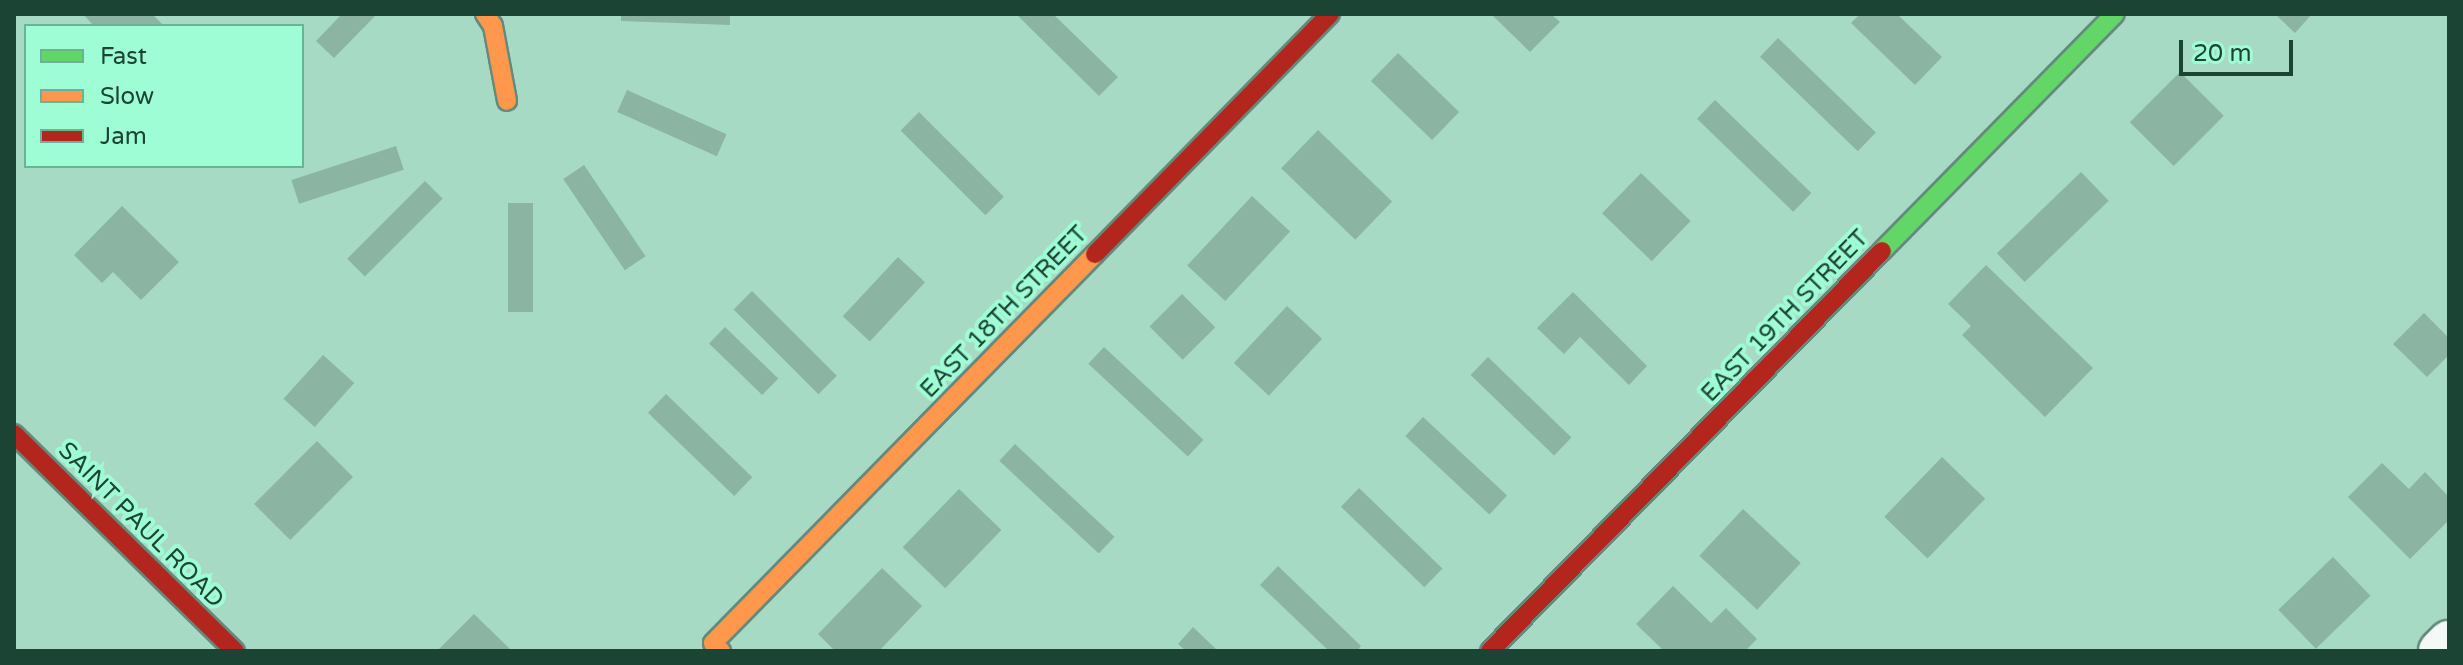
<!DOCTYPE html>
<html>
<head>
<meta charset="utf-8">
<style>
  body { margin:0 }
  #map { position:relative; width:2463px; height:665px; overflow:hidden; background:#a7dac5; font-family:"Varela Round",sans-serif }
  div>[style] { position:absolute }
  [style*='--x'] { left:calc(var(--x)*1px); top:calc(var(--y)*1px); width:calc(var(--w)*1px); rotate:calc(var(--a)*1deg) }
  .building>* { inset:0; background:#8bb4a3; transform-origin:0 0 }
  .roads { filter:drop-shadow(2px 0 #648a7c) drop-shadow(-2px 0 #648a7c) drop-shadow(0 2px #648a7c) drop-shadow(0 -2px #648a7c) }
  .street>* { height:42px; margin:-21px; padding:0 21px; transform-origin:21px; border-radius:21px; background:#f2f9f6 }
  .fast>* { height:18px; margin:-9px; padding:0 9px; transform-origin:9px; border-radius:9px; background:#63d668 }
  .slow>* { height:18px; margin:-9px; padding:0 9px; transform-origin:9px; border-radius:9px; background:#ff974d }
  .jam>* { height:18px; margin:-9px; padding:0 9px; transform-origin:9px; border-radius:9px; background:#b3261e }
  span { translate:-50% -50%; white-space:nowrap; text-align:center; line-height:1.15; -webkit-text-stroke:8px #9ffdd6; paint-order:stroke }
  .street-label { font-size:24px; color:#1c4435 }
  .frame { position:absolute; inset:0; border:16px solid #1c4435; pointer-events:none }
  .legend { position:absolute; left:24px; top:24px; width:280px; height:144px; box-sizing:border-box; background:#9ffdd6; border:2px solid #6bb396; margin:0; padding:10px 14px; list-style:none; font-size:24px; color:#1c4435 }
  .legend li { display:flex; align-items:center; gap:16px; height:40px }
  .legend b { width:40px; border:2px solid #6bb396 }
  .scale { position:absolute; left:2179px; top:40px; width:114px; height:36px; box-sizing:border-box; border:4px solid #1c4435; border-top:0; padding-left:10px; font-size:24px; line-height:28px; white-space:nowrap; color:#1c4435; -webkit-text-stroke:6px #9ffdd6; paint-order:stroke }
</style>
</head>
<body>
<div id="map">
  <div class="building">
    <i style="clip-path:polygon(83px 14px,152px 14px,164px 26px,94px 26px)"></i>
    <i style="clip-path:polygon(342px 14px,377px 14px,334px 58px,316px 41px)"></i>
    <i style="clip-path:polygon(621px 14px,730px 14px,730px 25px,621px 21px)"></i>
    <i style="clip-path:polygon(1016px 14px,1053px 14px,1118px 77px,1099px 96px)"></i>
    <i style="clip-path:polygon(1491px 14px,1551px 14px,1560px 22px,1530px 52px)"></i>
    <i style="clip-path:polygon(1860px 14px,1897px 14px,1942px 57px,1915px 85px,1851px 23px)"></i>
    <i style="clip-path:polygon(2275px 14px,2312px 14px,2295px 33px)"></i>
    <i style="left:1778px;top:38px;width:136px;height:26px;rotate:44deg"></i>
    <i style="left:1398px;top:53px;width:85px;height:39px;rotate:44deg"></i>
    <i style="left:2180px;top:72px;width:62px;height:71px;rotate:45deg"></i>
    <i style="left:627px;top:90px;width:109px;height:24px;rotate:24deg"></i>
    <i style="left:1715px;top:100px;width:134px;height:26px;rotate:44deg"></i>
    <i style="left:919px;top:112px;width:120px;height:26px;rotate:45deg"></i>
    <i style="left:1318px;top:130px;width:103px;height:53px;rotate:44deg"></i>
    <i style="left:396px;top:146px;width:25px;height:110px;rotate:72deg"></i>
    <i style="left:584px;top:165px;width:110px;height:25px;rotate:56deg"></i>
    <i style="left:2081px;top:172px;width:40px;height:117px;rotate:46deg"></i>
    <i style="left:1641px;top:173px;width:69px;height:56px;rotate:44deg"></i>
    <i style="left:425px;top:181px;width:25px;height:110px;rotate:45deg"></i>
    <i style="left:1252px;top:196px;width:52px;height:95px;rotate:43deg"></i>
    <i style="left:508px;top:203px;width:25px;height:109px"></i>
    <i style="clip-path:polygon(122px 206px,179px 262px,141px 300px,113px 272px,102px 283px,74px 255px)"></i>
    <i style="left:898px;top:257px;width:37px;height:81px;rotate:43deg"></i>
    <i style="clip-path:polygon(1986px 265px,2093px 368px,2045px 417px,1962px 335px,1971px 326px,1948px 304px)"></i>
    <i style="left:752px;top:291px;width:120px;height:26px;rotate:45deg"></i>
    <i style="clip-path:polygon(1573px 292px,1647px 366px,1629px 385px,1580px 337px,1564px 354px,1537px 328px)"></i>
    <i style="left:1182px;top:294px;width:47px;height:46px;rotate:45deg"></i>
    <i style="left:1287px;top:306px;width:48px;height:78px;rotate:43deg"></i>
    <i style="clip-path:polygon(2424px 313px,2449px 338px,2449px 355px,2427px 377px,2393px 344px)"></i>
    <i style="left:725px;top:327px;width:74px;height:23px;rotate:44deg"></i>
    <i style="left:1104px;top:347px;width:136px;height:23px;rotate:43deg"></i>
    <i style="left:323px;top:355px;width:42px;height:59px;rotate:42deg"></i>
    <i style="left:1488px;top:357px;width:116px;height:25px;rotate:44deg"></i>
    <i style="left:666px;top:394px;width:120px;height:26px;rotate:44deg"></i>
    <i style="left:1423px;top:417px;width:115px;height:26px;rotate:43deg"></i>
    <i style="left:317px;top:441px;width:51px;height:89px;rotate:45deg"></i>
    <i style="left:1015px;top:444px;width:136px;height:23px;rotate:43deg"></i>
    <i style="left:1942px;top:457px;width:60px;height:83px;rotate:44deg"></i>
    <i style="clip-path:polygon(2382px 463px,2409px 489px,2425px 472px,2449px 497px,2449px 520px,2410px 559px,2348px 497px)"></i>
    <i style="left:1359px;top:488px;width:116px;height:26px;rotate:44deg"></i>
    <i style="left:959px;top:489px;width:59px;height:81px;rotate:44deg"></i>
    <i style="left:1743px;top:509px;width:79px;height:64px;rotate:43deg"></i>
    <i style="left:2333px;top:557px;width:54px;height:76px;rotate:46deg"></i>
    <i style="clip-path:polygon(1278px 566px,1361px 646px,1357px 651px,1329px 651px,1260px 585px)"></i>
    <i style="clip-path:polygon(882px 568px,922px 606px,879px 651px,835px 651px,818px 634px)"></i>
    <i style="clip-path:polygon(1673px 586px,1711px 623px,1726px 608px,1757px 639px,1745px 651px,1664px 651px,1636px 624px)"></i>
    <i style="clip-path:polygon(474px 614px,512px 651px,437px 651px)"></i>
    <i style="clip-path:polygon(1193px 627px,1218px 651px,1186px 651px,1178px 644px)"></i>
  </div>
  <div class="roads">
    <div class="street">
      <i style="--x:2440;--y:651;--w:13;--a:-45"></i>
    </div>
    <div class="fast">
      <i style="--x:1882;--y:251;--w:332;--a:-45.5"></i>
    </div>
    <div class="slow">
      <i style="--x:485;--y:14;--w:14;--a:56"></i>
      <i style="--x:493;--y:26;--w:76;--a:79.4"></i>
      <i style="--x:721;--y:651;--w:11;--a:-135"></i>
      <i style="--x:713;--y:643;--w:545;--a:-45.52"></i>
    </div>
    <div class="jam">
      <i style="--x:1095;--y:254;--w:336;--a:-45.6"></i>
      <i style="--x:14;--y:434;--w:310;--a:44.5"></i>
      <i style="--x:1490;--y:651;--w:560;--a:-45.58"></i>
    </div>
  </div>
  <div class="street-label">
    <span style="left:1004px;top:312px;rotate:-46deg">EAST 18TH STREET</span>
    <span style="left:1785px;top:316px;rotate:-46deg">EAST 19TH STREET</span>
    <span style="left:141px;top:525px;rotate:45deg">SAINT PAUL ROAD</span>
  </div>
  <div class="frame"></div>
  <ul class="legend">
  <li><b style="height:10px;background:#63d668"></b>Fast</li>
  <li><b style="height:10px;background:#ff974d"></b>Slow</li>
  <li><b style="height:10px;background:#b3261e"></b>Jam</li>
  </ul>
  <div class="scale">20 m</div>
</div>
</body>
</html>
